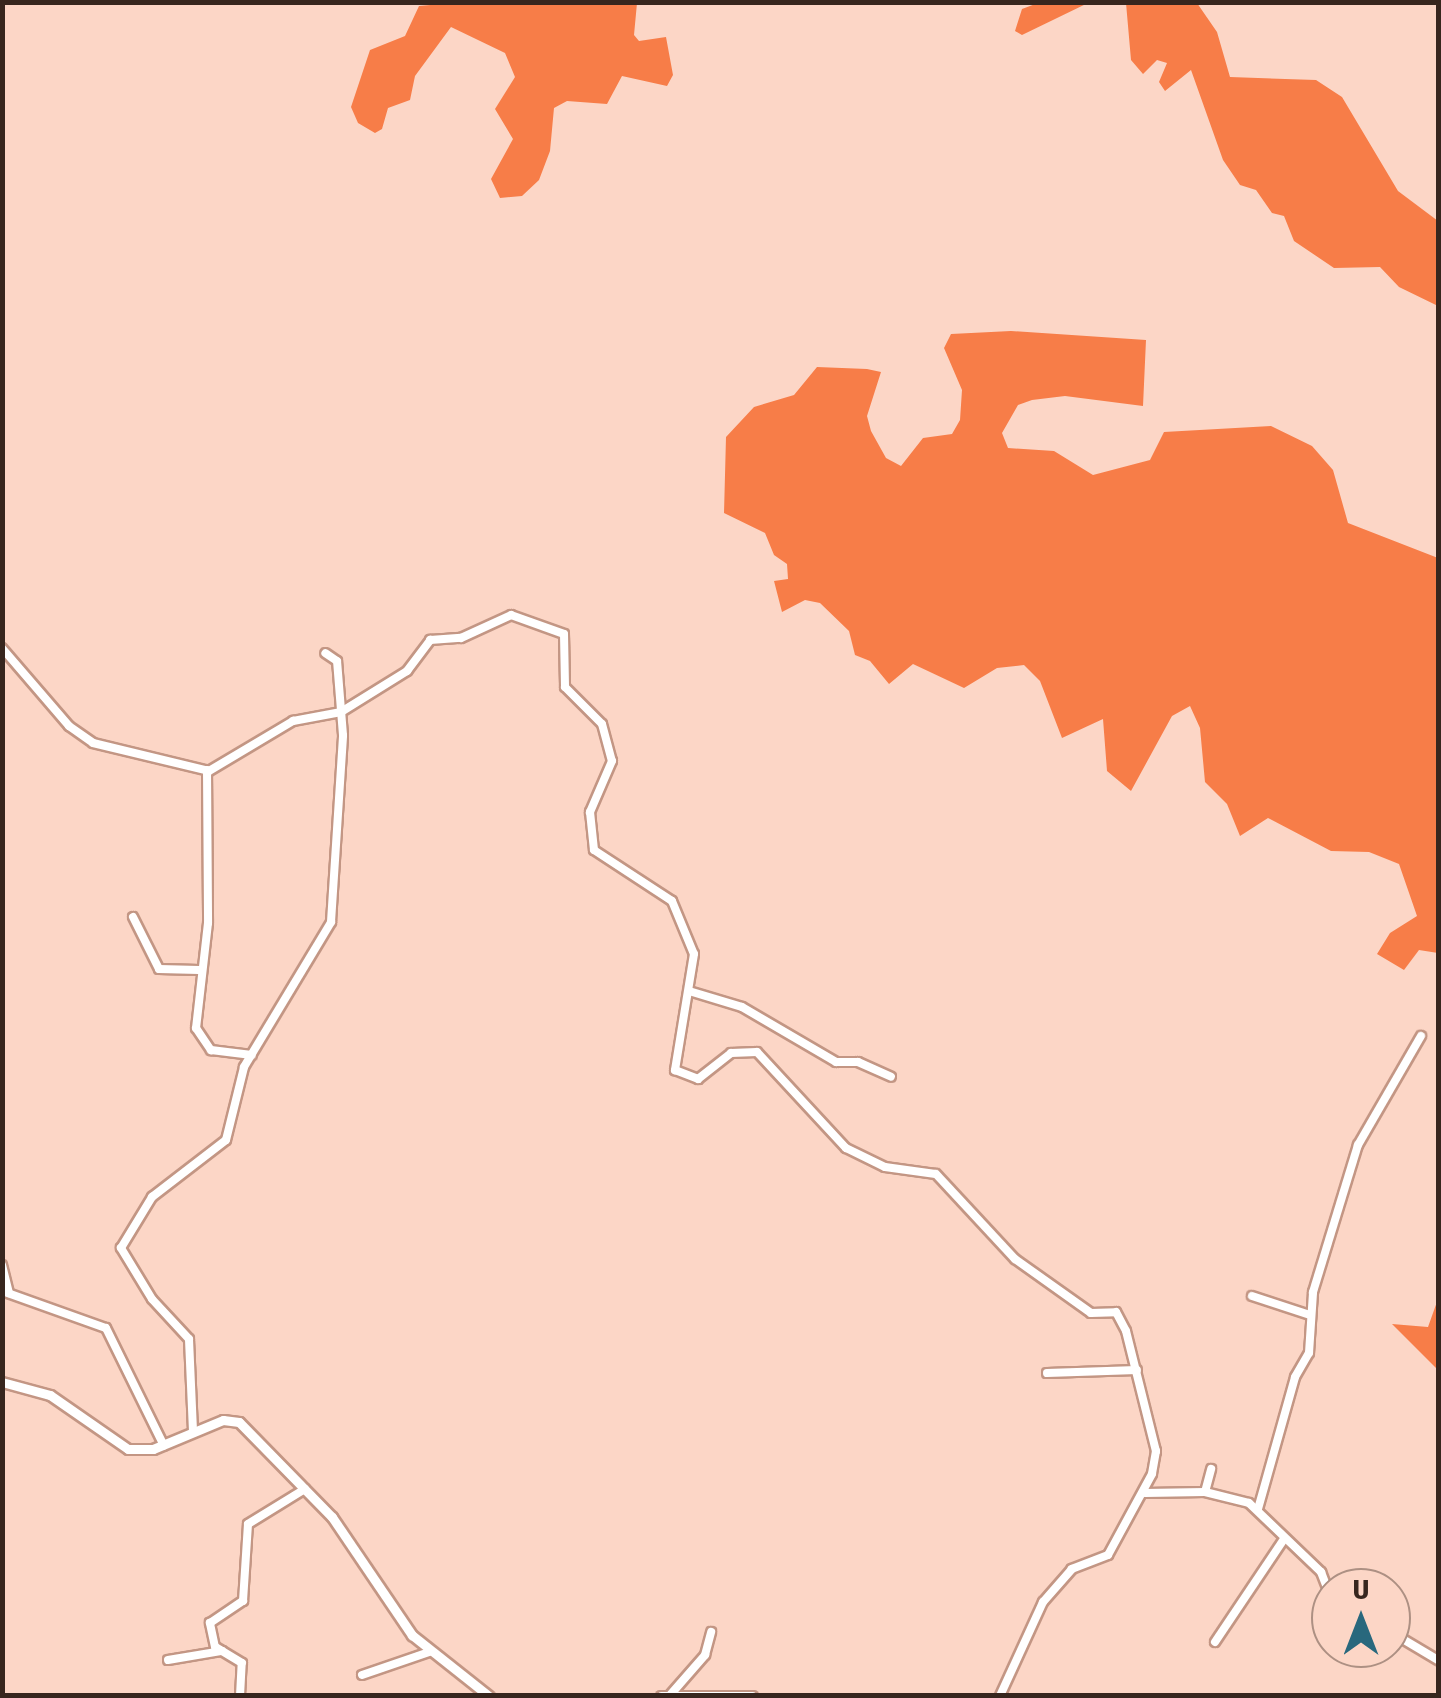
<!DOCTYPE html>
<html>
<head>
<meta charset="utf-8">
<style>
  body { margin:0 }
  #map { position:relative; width:1441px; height:1698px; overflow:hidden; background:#fcd6c6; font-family:"Fira Sans Condensed",sans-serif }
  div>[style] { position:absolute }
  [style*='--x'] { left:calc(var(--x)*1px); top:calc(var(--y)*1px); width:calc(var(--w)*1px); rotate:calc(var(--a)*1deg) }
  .forest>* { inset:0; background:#f77d48 }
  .roads { filter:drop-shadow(2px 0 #c39684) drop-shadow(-2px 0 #c39684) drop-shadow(0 2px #c39684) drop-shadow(0 -2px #c39684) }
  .minor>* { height:8px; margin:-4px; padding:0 4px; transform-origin:4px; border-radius:4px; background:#fff }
  .tertiary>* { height:9px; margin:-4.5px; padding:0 4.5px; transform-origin:4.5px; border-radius:4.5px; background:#fff }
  span { translate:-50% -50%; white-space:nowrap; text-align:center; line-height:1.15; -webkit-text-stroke:8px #fcd6c6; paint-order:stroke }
  .frame { position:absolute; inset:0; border:5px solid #37261e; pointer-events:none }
  .north { position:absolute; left:1311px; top:1568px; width:100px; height:100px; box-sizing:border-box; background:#fcd6c6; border:2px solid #ad9083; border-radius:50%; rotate:0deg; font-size:28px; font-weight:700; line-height:40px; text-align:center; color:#37261e }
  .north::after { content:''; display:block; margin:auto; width:35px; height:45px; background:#29687d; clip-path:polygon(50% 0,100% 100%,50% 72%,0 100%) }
</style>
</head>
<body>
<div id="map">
  <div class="forest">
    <i style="clip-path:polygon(453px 3px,637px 3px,634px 35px,639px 41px,666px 37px,673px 75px,667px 86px,622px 76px,607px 104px,567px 101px,554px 108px,550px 151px,539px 180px,522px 196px,500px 198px,491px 179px,513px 139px,495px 109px,515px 77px,505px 53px,451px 27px,415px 76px,410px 100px,388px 108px,382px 129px,375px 133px,358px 123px,351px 107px,370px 50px,405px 36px,419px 6px)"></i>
    <i style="clip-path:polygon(1038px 3px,1038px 2px,1088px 3px,1022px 35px,1015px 31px,1022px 9px)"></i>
    <i style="clip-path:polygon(1126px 3px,1197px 3px,1217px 32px,1230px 77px,1316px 80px,1342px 97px,1398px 191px,1438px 221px,1438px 306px,1399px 287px,1380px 267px,1334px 268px,1294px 241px,1284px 216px,1272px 213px,1256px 190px,1240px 185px,1223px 160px,1191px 70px,1165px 91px,1159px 82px,1167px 63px,1157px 60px,1143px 74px,1131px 60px)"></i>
    <i style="clip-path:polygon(1011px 331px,1146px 340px,1143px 406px,1065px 396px,1032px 400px,1018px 405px,1002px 433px,1008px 448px,1054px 451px,1093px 475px,1150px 460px,1164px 432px,1271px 426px,1312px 446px,1333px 470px,1348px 523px,1438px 558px,1438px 953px,1419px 950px,1404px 970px,1377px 954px,1390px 933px,1417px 916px,1399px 864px,1369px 852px,1331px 851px,1268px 818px,1240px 836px,1227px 804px,1205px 782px,1200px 728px,1190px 706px,1172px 716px,1131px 791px,1107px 771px,1103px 719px,1062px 738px,1040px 681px,1024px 665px,997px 668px,964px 688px,913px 664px,889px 684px,870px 661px,855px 655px,849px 631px,820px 603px,805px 600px,782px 612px,774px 581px,788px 579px,787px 564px,774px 555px,765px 533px,724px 513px,726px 437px,754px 407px,794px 395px,817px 367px,867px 369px,881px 372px,867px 416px,871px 431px,886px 458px,901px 466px,923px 438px,952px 434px,960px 420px,962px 390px,944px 348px,951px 334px)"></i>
    <i style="clip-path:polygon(1438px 1299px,1438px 1370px,1392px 1324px,1428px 1327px)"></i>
  </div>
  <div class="roads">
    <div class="minor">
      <i style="--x:2;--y:648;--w:103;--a:49.3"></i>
      <i style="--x:69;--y:726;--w:29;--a:35"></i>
      <i style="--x:93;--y:743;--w:119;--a:13.6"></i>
      <i style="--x:209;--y:771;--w:98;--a:-30.8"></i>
      <i style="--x:293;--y:721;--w:49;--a:-10.6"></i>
      <i style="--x:341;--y:712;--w:78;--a:-31.8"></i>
      <i style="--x:407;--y:671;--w:39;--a:-53"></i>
      <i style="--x:430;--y:640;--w:31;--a:-4"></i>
      <i style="--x:461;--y:638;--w:55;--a:-24.7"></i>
      <i style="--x:511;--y:615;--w:56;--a:19.7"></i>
      <i style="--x:564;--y:634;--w:53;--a:88.9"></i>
      <i style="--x:565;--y:687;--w:52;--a:45"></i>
      <i style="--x:602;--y:724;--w:38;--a:75"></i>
      <i style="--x:612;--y:761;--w:56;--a:113.3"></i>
      <i style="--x:590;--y:812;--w:38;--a:84"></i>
      <i style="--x:594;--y:850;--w:93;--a:33.2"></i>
      <i style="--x:672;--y:901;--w:57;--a:67.5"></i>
      <i style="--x:694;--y:954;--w:118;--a:99.3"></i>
      <i style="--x:675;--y:1070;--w:25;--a:21"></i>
      <i style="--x:698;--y:1079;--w:42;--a:-38.2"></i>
      <i style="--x:731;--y:1053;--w:26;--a:-2"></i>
      <i style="--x:757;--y:1052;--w:131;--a:47.2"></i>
      <i style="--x:846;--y:1148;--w:43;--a:26"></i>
      <i style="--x:885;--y:1167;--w:51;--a:7.8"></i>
      <i style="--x:936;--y:1174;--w:116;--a:47.1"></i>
      <i style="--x:1015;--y:1259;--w:93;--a:35.4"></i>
      <i style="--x:1091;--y:1313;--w:25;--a:-2"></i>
      <i style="--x:1116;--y:1312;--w:21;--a:62"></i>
      <i style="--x:1126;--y:1331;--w:124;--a:76"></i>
      <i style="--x:1156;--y:1451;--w:23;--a:100"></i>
      <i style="--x:1152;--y:1474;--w:92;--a:118.5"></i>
      <i style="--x:1108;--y:1555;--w:39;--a:159"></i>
      <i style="--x:1072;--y:1569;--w:44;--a:131.3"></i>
      <i style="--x:1043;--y:1602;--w:103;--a:114.6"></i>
      <i style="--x:207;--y:770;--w:153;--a:89.6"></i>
      <i style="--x:208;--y:923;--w:106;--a:96.5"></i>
      <i style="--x:196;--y:1028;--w:27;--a:56"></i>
      <i style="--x:211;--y:1050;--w:41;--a:7"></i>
      <i style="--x:133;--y:917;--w:58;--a:63.4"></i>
      <i style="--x:159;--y:969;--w:40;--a:1.4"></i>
      <i style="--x:689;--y:991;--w:55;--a:16.8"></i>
      <i style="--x:742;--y:1007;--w:109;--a:30.3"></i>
      <i style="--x:836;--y:1062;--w:22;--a:0"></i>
      <i style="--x:858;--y:1062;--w:36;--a:24"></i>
      <i style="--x:2;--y:1265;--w:29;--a:76"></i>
      <i style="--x:2;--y:1291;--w:110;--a:19.6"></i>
      <i style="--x:106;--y:1328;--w:131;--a:63.8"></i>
      <i style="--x:1252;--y:1296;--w:61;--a:18.1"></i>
      <i style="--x:1047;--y:1373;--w:90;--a:-1.9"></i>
      <i style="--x:193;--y:1431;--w:92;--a:-92.5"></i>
      <i style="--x:189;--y:1339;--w:54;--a:-132.8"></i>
      <i style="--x:152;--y:1299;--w:60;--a:-121.3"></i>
      <i style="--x:121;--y:1248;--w:60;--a:-58.7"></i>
      <i style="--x:152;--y:1197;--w:93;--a:-37.6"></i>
      <i style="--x:226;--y:1140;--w:75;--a:-76.1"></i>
      <i style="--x:244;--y:1067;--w:169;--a:-59"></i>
      <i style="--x:331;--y:922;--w:187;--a:-86.3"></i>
      <i style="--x:343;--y:735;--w:74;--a:-94.6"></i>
      <i style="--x:337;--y:661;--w:14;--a:-146"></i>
      <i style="--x:1205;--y:1492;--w:24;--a:-75"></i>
      <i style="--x:1145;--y:1493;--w:60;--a:-1"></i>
      <i style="--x:1205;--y:1492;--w:45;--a:14"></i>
      <i style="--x:1249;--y:1503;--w:100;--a:43.8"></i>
      <i style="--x:1321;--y:1572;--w:28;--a:69"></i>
      <i style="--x:1258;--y:1509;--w:137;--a:-74.3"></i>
      <i style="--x:1295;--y:1377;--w:28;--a:-60"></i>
      <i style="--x:1309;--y:1353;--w:61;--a:-86.2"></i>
      <i style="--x:1313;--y:1292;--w:154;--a:-73"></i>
      <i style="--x:1358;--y:1145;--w:126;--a:-60"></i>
      <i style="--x:1391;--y:1632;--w:55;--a:30.8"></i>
      <i style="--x:1215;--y:1642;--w:124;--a:-56.2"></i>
      <i style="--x:168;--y:1660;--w:55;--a:-9.5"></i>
      <i style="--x:362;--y:1675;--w:71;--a:-18.9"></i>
      <i style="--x:671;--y:1694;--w:52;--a:-48.9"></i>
      <i style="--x:705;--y:1655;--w:24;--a:-75"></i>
      <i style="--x:240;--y:1696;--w:33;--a:-87"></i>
      <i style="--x:242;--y:1663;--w:31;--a:-149"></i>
      <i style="--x:215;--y:1647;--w:25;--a:-102"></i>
      <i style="--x:210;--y:1623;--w:40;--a:-34"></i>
      <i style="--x:243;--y:1601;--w:77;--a:-86.3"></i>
      <i style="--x:248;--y:1524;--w:67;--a:-31.6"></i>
    </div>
    <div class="tertiary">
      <i style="--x:2;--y:1382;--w:50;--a:15.2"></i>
      <i style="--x:50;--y:1395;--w:95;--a:34.7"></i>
      <i style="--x:128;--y:1449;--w:25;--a:0"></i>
      <i style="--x:153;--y:1449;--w:76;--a:-22.5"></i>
      <i style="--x:223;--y:1420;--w:16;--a:7"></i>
      <i style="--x:239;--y:1422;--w:133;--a:45.6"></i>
      <i style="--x:332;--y:1517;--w:143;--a:55.9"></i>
      <i style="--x:412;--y:1635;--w:98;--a:38.4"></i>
      <i style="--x:661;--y:1696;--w:91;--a:0"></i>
    </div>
  </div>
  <div class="frame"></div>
  <div class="north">U</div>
</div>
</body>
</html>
